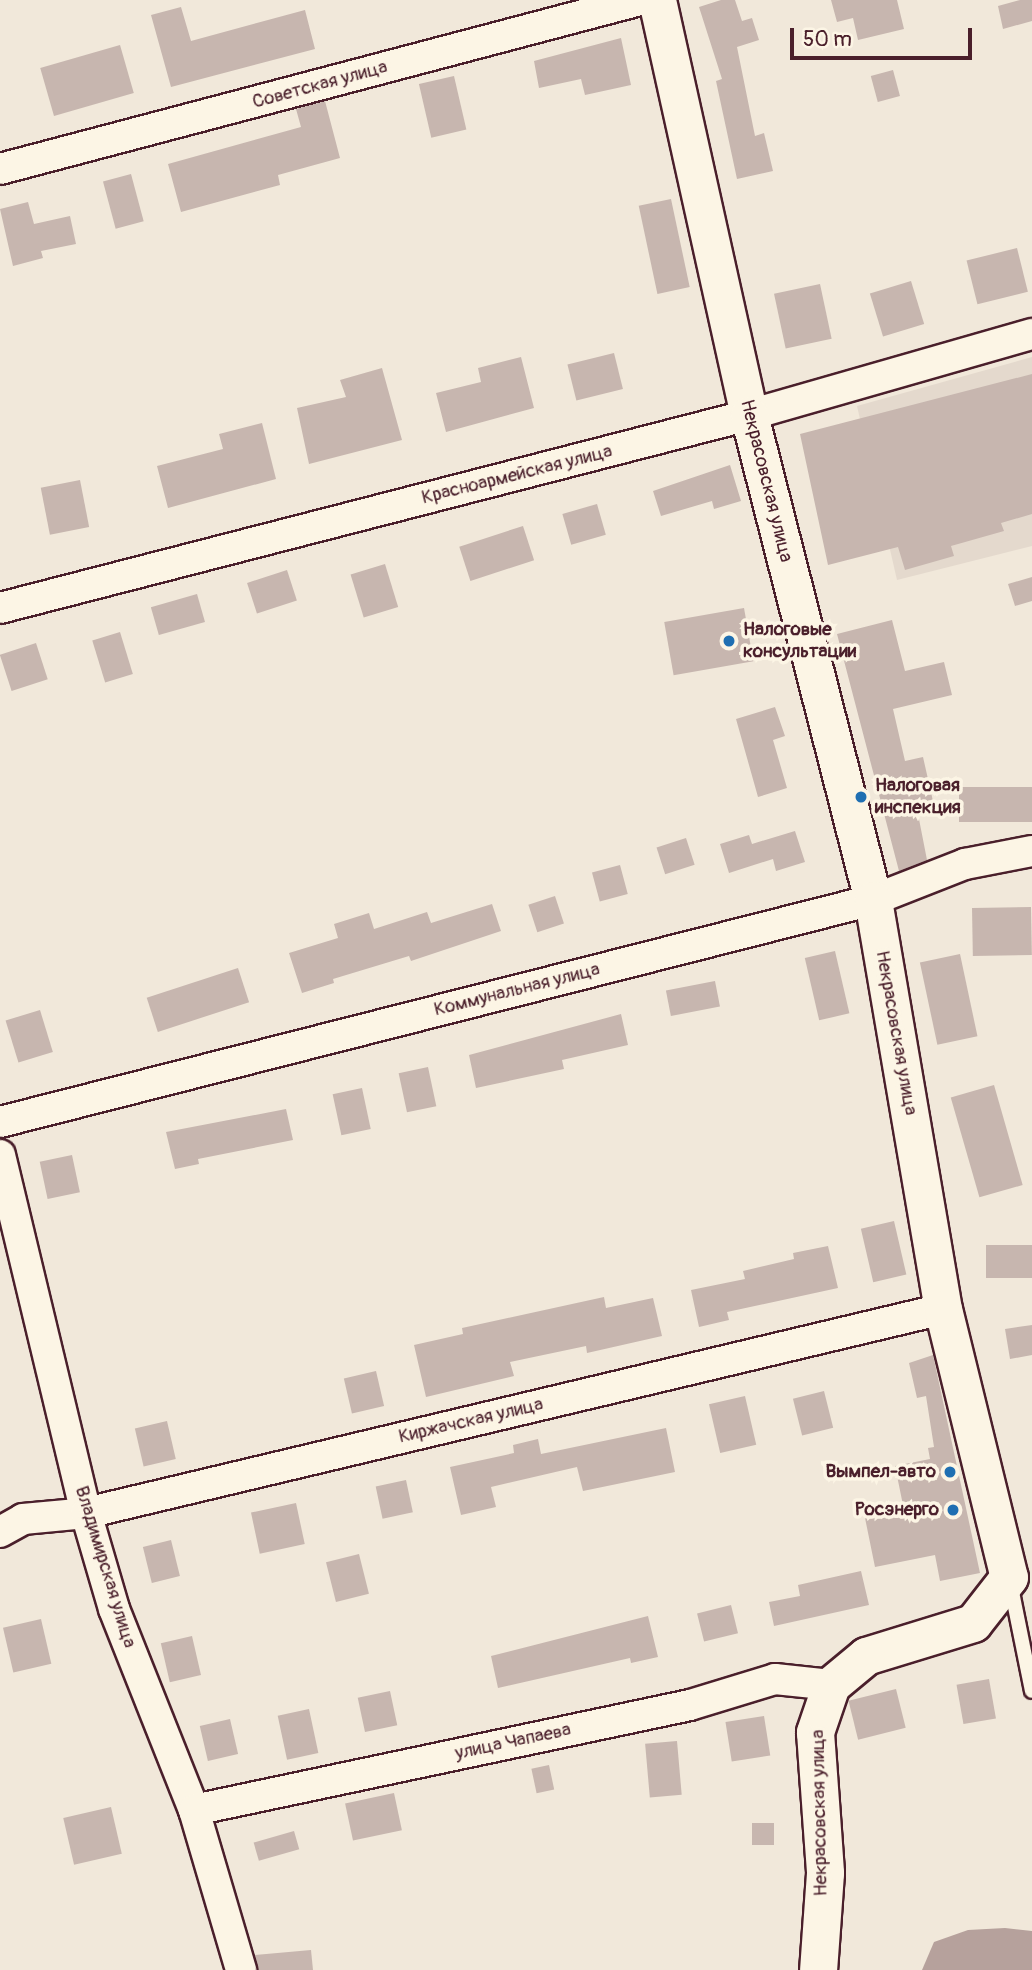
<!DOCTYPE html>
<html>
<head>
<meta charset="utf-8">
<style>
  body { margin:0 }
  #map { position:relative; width:1032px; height:1970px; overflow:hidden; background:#f1e8da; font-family:Pangolin,sans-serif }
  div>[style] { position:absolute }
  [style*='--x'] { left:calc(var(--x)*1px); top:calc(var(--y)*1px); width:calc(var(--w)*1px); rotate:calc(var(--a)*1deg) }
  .built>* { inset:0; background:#e4d9cd }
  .water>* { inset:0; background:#b6a19c }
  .building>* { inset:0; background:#c7b6af; transform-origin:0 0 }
  .roads { filter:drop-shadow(2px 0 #4a1f2b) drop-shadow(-2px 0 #4a1f2b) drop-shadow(0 2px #4a1f2b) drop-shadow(0 -2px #4a1f2b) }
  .service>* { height:14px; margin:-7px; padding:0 7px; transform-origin:7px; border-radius:7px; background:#fcf5e5 }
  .minor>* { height:30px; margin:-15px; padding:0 15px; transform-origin:15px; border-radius:15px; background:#fcf5e5 }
  .tertiary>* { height:37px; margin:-18.5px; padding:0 18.5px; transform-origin:18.5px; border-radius:18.5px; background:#fcf5e5 }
  .dots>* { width:19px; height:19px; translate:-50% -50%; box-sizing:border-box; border:4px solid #fcf5e5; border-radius:50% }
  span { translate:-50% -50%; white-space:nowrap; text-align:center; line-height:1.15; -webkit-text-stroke:7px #fcf5e5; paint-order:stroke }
  .street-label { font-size:19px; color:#4a1f2b }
  .poi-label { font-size:19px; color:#4a1f2b; font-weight:700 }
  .left { translate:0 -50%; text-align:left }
  .right { translate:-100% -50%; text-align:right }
  .scale { position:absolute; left:790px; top:28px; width:182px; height:32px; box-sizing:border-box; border:4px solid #4a1f2b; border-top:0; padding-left:9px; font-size:21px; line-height:24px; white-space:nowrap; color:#4a1f2b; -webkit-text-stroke:5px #fcf5e5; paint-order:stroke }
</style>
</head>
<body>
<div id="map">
  <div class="built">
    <i style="clip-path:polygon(1032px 357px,1032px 546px,897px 580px,857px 406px)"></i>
  </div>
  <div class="water">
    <i style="clip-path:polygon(1005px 1928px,1032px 1931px,1032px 1970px,922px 1970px,934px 1942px,968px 1930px)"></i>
  </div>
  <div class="building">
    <i style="clip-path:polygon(721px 0,735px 0,742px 21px,752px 18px,759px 40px,737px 47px,755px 136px,764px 133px,773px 171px,737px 179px,716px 81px,722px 79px,699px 7px)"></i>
    <i style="clip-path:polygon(831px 0,897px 0,904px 29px,858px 40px,853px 18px,837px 22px)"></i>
    <i style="clip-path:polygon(1020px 0,1032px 0,1032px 21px,1003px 29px,998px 6px)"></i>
    <i style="clip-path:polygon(181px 7px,191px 41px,305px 10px,315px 49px,171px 87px,151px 15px)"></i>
    <i style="clip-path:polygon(621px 38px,631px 85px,585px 95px,581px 79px,539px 88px,534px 61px)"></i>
    <i style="left:120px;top:45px;width:50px;height:83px;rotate:74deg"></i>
    <i style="left:893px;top:70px;width:27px;height:23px;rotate:75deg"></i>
    <i style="left:454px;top:76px;width:55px;height:36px;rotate:77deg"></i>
    <i style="clip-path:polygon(325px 101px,340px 158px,278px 175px,280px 185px,181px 212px,168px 164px,301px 127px,296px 109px)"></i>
    <i style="left:131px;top:174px;width:49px;height:29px;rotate:75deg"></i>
    <i style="left:671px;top:199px;width:90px;height:33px;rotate:78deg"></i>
    <i style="clip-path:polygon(28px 202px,34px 224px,70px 216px,76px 244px,41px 251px,43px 258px,13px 266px,0 209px)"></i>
    <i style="left:1017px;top:248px;width:45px;height:52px;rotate:76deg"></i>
    <i style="left:911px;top:281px;width:45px;height:43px;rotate:73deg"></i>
    <i style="left:820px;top:284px;width:56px;height:47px;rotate:78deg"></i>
    <i style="left:614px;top:353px;width:37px;height:48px;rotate:76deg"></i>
    <i style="clip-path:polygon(521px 357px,534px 408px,446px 432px,436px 393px,481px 382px,478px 368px)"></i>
    <i style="clip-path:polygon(382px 368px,402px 440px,309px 464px,297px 408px,346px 397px,340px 380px)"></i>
    <i style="clip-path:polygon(1032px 374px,1032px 514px,1001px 523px,1004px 531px,951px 546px,954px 556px,905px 570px,898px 547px,828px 565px,800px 434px)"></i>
    <i style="clip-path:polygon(262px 423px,276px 479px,168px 508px,157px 466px,223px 449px,219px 434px)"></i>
    <i style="clip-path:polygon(730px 465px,741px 501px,714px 509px,712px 501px,661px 516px,653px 491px)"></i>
    <i style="left:80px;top:480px;width:48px;height:40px;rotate:79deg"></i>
    <i style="left:597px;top:504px;width:32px;height:36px;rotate:74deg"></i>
    <i style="left:523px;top:526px;width:36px;height:67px;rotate:72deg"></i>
    <i style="left:385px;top:564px;width:45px;height:36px;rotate:73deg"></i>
    <i style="left:287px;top:570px;width:32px;height:42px;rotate:72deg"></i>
    <i style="clip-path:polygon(1032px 577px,1032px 601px,1015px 606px,1008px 584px)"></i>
    <i style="left:197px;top:594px;width:29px;height:48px;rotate:74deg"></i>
    <i style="left:744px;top:608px;width:54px;height:81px;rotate:80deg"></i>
    <i style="clip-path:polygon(892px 620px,905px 671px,944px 662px,952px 695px,893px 709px,905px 761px,923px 757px,935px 810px,918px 814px,927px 860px,899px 871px,837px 634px)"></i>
    <i style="left:120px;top:632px;width:44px;height:29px;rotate:73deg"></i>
    <i style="left:36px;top:643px;width:38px;height:38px;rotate:72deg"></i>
    <i style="clip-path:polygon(775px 707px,785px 736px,773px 740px,787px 788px,758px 797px,736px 719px)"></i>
    <i style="left:1032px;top:787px;width:35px;height:73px;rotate:90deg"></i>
    <i style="clip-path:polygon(795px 831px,805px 862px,776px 871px,773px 859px,729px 873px,720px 844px,749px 835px,752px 844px)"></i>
    <i style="left:686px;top:838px;width:28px;height:31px;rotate:72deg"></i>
    <i style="left:620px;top:865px;width:30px;height:29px;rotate:75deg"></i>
    <i style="left:555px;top:896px;width:29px;height:28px;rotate:72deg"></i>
    <i style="clip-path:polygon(492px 904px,501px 931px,411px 961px,409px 956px,333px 979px,334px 983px,302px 993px,289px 953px,338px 938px,334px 924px,369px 913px,374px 929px,427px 912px,431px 923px)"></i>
    <i style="left:1031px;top:907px;width:48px;height:59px;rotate:89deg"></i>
    <i style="left:835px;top:951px;width:64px;height:31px;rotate:77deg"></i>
    <i style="left:960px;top:954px;width:84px;height:41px;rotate:78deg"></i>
    <i style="left:238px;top:968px;width:36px;height:96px;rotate:72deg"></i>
    <i style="left:715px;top:981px;width:26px;height:50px;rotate:79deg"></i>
    <i style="left:40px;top:1010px;width:44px;height:36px;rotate:73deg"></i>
    <i style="clip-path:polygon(621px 1014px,628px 1045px,562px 1060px,564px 1069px,476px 1088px,469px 1055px)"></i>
    <i style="left:428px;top:1067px;width:40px;height:30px;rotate:78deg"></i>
    <i style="left:994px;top:1085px;width:104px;height:45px;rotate:74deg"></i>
    <i style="left:362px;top:1088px;width:42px;height:30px;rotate:78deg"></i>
    <i style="clip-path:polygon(286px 1109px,293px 1140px,198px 1159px,199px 1164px,175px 1169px,166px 1132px)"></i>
    <i style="left:72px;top:1155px;width:38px;height:33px;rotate:78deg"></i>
    <i style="left:894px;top:1221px;width:55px;height:34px;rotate:77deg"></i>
    <i style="left:1032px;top:1245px;width:33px;height:46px;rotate:90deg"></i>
    <i style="clip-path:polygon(828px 1246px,838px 1288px,727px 1312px,729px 1320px,699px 1327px,691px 1290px,745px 1279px,743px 1271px,794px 1259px,793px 1253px)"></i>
    <i style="clip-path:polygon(604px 1297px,606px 1308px,653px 1298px,662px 1336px,587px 1353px,586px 1346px,510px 1362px,514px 1376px,426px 1397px,414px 1345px,463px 1334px,462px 1328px)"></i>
    <i style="clip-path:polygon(1032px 1325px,1032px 1355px,1010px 1359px,1005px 1329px)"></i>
    <i style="clip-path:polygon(933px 1355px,980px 1573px,940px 1581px,935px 1555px,875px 1567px,865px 1518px,904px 1510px,895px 1466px,930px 1459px,928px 1448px,934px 1447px,926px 1396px,917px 1398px,909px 1363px)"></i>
    <i style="left:376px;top:1371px;width:36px;height:33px;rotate:77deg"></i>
    <i style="left:824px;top:1391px;width:38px;height:32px;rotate:76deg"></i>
    <i style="left:745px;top:1396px;width:50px;height:37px;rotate:77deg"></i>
    <i style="left:167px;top:1421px;width:39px;height:33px;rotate:77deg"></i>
    <i style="clip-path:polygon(666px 1428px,675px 1472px,583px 1491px,577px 1467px,491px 1487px,496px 1507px,461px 1515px,450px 1467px,514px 1453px,513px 1445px,538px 1439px,541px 1454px)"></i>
    <i style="left:406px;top:1480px;width:33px;height:31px;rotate:78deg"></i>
    <i style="left:296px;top:1503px;width:42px;height:46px;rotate:78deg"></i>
    <i style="left:171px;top:1540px;width:37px;height:29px;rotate:76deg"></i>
    <i style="left:359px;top:1554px;width:41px;height:34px;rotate:76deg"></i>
    <i style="clip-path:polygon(861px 1571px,869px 1605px,774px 1626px,769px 1602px,800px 1596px,798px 1585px)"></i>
    <i style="left:731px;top:1605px;width:29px;height:35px;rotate:76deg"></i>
    <i style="clip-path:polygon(648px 1616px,658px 1657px,631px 1663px,630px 1658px,498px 1688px,491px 1656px)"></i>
    <i style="left:41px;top:1619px;width:46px;height:39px;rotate:77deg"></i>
    <i style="left:192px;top:1636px;width:40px;height:32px;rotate:77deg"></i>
    <i style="left:989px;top:1679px;width:40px;height:33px;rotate:80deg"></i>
    <i style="left:896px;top:1689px;width:40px;height:49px;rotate:76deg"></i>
    <i style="left:390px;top:1691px;width:35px;height:33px;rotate:78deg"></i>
    <i style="left:309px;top:1709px;width:45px;height:32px;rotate:78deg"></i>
    <i style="left:764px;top:1716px;width:40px;height:39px;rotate:81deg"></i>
    <i style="left:230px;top:1719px;width:36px;height:31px;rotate:77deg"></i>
    <i style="left:677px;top:1741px;width:54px;height:32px;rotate:85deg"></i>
    <i style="left:549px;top:1765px;width:25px;height:18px;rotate:78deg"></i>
    <i style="left:394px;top:1793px;width:38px;height:50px;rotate:78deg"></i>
    <i style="left:111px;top:1807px;width:48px;height:49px;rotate:77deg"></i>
    <i style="left:752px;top:1823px;width:22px;height:22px"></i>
    <i style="left:294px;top:1831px;width:19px;height:42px;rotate:74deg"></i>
    <i style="clip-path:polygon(311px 1950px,313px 1970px,258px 1970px,255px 1955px)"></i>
  </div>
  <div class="roads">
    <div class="service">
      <i style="--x:1010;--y:1582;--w:111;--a:78.6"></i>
    </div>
    <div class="minor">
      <i style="--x:0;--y:169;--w:662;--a:-14.79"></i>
      <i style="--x:0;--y:608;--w:773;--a:-14.45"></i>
      <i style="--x:749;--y:415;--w:294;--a:-16"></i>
      <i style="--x:0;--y:1122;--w:901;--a:-14.27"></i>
      <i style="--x:873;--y:900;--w:99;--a:-21.4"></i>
      <i style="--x:965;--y:864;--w:68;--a:-11"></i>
      <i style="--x:0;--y:1155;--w:368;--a:76.5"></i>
      <i style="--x:86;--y:1513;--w:100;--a:73.7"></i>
      <i style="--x:114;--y:1609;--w:216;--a:68.3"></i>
      <i style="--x:194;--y:1810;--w:167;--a:73.6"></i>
      <i style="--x:0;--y:1532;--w:26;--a:-29"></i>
      <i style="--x:23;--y:1519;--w:63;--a:-5.4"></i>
      <i style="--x:86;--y:1513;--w:881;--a:-13.39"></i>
      <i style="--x:194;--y:1810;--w:507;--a:-11.95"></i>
      <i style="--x:690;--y:1705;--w:89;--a:-17"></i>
      <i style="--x:775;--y:1679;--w:56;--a:6.1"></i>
    </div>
    <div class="tertiary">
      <i style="--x:657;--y:0;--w:425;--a:77.5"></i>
      <i style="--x:749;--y:415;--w:501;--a:75.66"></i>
      <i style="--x:873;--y:900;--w:415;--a:80.3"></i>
      <i style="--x:943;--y:1309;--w:276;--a:76.2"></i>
      <i style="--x:1009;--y:1577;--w:58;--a:128"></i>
      <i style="--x:973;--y:1623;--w:112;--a:162.9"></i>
      <i style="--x:866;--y:1656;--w:45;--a:140.4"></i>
      <i style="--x:831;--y:1685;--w:50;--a:108.8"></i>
      <i style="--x:815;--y:1732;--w:141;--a:85.9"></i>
      <i style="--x:825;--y:1873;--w:97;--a:94.1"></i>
    </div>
  </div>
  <div class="dots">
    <i style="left:729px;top:641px;background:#1f6fb2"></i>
    <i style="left:861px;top:797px;background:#1f6fb2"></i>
    <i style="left:950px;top:1472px;background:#1f6fb2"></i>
    <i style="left:953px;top:1510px;background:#1f6fb2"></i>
  </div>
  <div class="street-label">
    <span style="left:320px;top:85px;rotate:-15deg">Советская улица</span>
    <span style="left:517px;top:475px;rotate:-14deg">Красноармейская улица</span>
    <span style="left:766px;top:481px;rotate:76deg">Некрасовская улица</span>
    <span style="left:517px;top:990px;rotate:-14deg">Коммунальная улица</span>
    <span style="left:896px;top:1033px;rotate:80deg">Некрасовская улица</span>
    <span style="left:471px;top:1421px;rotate:-13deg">Киржачская улица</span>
    <span style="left:105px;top:1567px;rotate:73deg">Владимирская улица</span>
    <span style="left:513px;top:1742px;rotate:-12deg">улица Чапаева</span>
    <span style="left:820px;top:1813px;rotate:-91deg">Некрасовская улица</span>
  </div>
  <div class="poi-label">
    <span class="left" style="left:743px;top:641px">Налоговые<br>консультации</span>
    <span class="left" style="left:875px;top:797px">Налоговая<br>инспекция</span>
    <span class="right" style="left:936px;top:1472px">Вымпел-авто</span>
    <span class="right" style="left:939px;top:1510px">Росэнерго</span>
  </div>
  <div class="scale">50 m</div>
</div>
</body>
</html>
